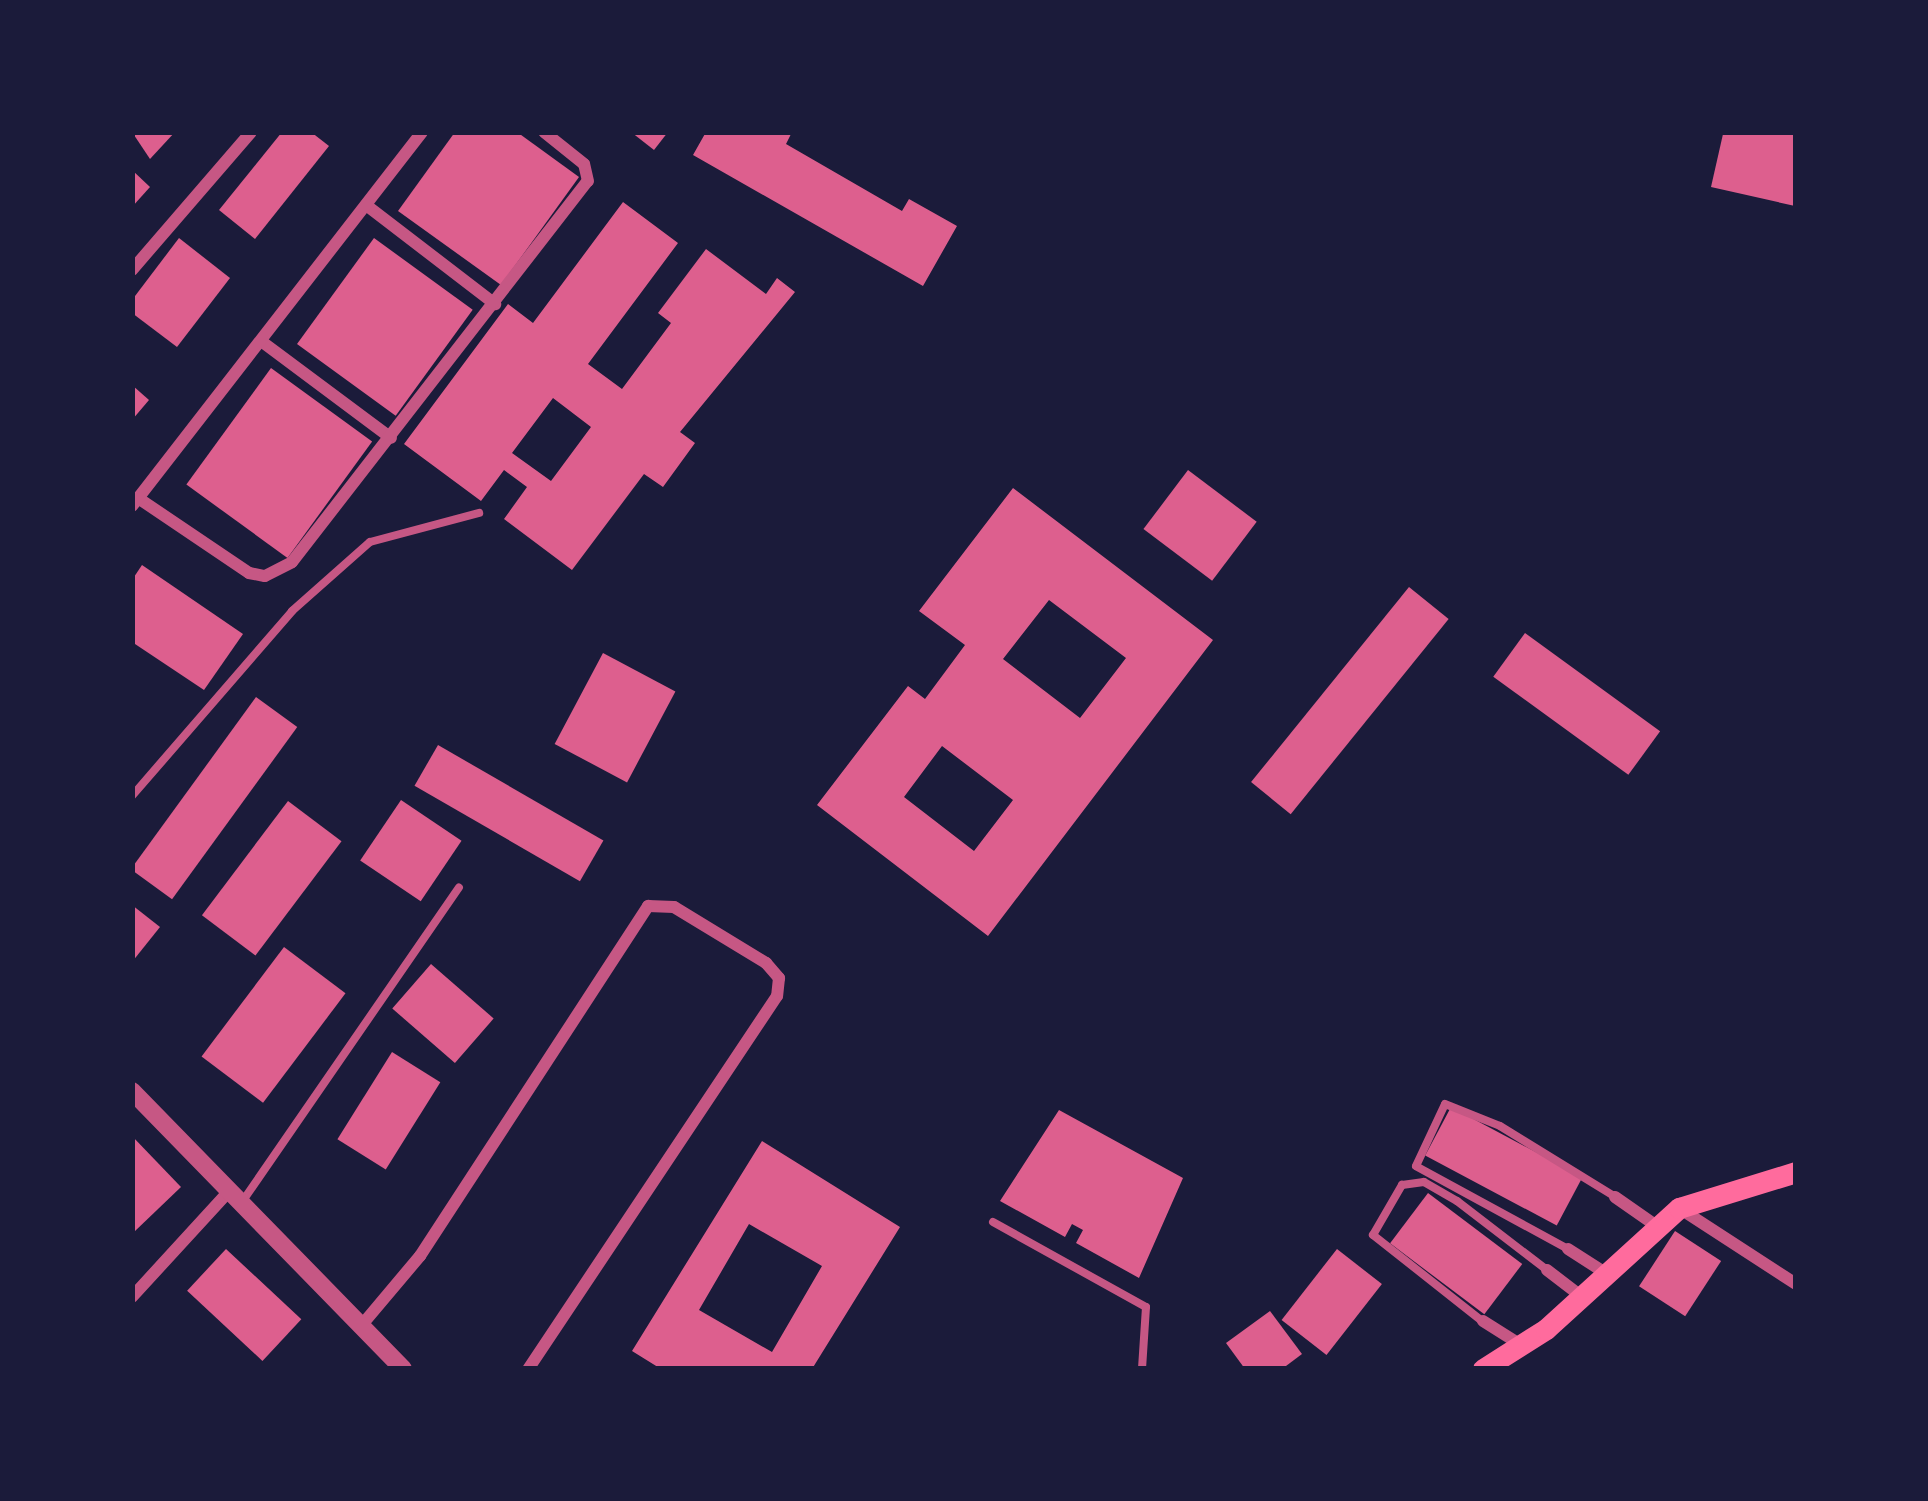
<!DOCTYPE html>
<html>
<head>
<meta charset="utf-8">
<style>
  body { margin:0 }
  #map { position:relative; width:1928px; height:1501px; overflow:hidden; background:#1b1b3a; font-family:Cabin,sans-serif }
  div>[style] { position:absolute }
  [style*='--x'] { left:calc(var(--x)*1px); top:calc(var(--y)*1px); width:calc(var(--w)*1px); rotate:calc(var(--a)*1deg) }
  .building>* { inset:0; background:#dd5f8e; transform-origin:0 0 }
  .service>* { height:8px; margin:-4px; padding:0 4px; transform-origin:4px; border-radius:4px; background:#c65784 }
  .minor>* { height:12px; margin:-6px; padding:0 6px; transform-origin:6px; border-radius:6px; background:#c65784 }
  .tertiary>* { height:18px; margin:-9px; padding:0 9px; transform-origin:9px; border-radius:9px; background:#c65784 }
  .secondary>* { height:21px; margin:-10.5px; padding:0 10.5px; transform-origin:10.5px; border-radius:10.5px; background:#ff6b9d }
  span { translate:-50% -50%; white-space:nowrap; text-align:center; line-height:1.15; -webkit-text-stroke:9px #1b1b3a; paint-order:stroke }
  .frame { position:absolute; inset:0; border:135px solid #1b1b3a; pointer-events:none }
</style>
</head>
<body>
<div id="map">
  <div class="building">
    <i style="clip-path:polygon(132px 132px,175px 132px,150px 159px)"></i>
    <i style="clip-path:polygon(282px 132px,311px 132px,329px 146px,255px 239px,219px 210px)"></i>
    <i style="clip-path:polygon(455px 132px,517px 132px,579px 177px,501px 285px,398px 211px)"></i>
    <i style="clip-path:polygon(631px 132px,668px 132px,654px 150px)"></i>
    <i style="clip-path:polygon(706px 132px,792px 132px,786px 144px,902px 211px,909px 199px,957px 226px,923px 286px,693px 155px)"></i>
    <i style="clip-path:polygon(1796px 132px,1795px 206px,1711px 187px,1723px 134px)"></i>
    <i style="clip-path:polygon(132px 170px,150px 187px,132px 207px)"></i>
    <i style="clip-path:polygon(evenodd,623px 202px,678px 243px,588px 364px,622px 389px,671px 323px,658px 313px,706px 249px,766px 294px,777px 278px,795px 292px,680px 432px,695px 443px,663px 487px,644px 474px,572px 570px,504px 519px,527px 487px,504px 470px,481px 501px,404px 444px,508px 304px,533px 323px,623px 202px,553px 398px,591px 427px,551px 481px,512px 453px,553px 398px)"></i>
    <i style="clip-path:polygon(179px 238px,230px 278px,177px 347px,132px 313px,132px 300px)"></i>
    <i style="left:374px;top:238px;width:122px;height:131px;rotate:36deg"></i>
    <i style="left:271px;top:368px;width:125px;height:144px;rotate:36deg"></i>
    <i style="clip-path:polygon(132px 385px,149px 400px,132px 420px)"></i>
    <i style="left:1188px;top:470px;width:86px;height:74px;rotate:37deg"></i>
    <i style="clip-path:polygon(evenodd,1013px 488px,1213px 640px,988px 936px,817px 805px,908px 686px,925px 699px,965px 645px,919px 611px,1013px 488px,1049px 600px,1126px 658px,1080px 718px,1003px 659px,1049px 600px,1013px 488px,942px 746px,1013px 800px,974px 851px,904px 797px,942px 746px)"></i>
    <i style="clip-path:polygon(142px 565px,243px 634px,204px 690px,132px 642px,132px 580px)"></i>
    <i style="left:1409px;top:587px;width:51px;height:251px;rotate:39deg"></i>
    <i style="left:1525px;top:633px;width:167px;height:54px;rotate:36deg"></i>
    <i style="left:603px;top:653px;width:82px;height:103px;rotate:28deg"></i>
    <i style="left:256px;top:697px;width:51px;height:213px;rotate:36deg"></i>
    <i style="left:438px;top:745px;width:191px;height:47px;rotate:30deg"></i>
    <i style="left:401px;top:800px;width:73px;height:73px;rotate:34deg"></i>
    <i style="left:288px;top:801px;width:67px;height:143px;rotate:37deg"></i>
    <i style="clip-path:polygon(132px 905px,160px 927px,132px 962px)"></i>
    <i style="left:284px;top:947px;width:77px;height:137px;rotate:37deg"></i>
    <i style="left:431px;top:964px;width:83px;height:59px;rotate:41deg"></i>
    <i style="left:392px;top:1052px;width:57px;height:103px;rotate:32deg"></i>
    <i style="left:1451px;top:1107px;width:149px;height:55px;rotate:28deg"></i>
    <i style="clip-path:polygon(1059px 1110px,1183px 1178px,1139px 1278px,1076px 1243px,1083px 1230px,1072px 1224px,1065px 1237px,1000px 1201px)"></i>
    <i style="clip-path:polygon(132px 1136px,181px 1187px,134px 1232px,132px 1229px)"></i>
    <i style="clip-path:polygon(evenodd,762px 1141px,900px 1227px,812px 1369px,661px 1369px,632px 1351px,762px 1141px,749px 1224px,822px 1266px,772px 1352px,699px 1310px,749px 1224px)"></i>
    <i style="left:1428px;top:1193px;width:118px;height:63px;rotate:37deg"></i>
    <i style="left:1675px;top:1231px;width:55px;height:66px;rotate:33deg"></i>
    <i style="left:226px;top:1249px;width:103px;height:57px;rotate:43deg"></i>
    <i style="left:1337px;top:1249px;width:57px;height:90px;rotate:38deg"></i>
    <i style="clip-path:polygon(1270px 1311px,1302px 1354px,1282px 1369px,1245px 1369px,1226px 1343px)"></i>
  </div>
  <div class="service">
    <i style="--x:132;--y:796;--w:245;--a:-49.1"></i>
    <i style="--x:292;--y:611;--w:104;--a:-41.5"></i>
    <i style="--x:370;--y:542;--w:113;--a:-14.9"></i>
    <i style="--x:242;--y:1202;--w:382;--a:-55.4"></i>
    <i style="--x:993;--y:1222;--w:175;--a:29.1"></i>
    <i style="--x:1146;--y:1307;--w:62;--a:93.7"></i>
    <i style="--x:1568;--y:1249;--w:173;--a:-151.4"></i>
    <i style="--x:1416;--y:1166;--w:68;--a:-64.9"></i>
    <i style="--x:1445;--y:1104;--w:59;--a:21.8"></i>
    <i style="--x:1500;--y:1126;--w:134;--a:31.6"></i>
    <i style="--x:1482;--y:1321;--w:139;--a:-141.7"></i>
    <i style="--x:1373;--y:1235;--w:58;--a:-59.9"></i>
    <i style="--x:1402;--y:1185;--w:22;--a:-8"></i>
    <i style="--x:1424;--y:1182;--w:38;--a:30"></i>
    <i style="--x:1457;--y:1201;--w:113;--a:37.5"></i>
  </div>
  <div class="minor">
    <i style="--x:366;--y:205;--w:163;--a:37.5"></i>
    <i style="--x:132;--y:270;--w:182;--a:-49.2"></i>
    <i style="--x:261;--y:341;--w:162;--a:36.7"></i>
    <i style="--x:138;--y:498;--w:134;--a:34"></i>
    <i style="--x:249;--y:573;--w:16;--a:11"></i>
    <i style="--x:265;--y:576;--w:30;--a:-27"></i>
    <i style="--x:292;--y:562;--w:482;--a:-52.2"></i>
    <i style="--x:588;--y:181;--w:17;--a:-103"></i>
    <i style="--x:584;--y:164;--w:51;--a:-141.3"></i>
    <i style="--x:132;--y:506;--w:473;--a:-52.2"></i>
    <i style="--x:1615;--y:1197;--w:52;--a:34.9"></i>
    <i style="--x:1679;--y:1208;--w:140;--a:33"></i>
    <i style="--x:1568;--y:1249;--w:46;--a:32.7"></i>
    <i style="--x:1547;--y:1270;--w:44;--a:37.6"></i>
    <i style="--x:132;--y:1297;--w:144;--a:-47.5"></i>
    <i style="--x:1483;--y:1321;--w:45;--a:32.3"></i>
    <i style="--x:361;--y:1326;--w:92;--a:-49.9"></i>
    <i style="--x:420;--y:1256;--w:418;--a:-56.9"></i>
    <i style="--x:648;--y:906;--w:26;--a:2"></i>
    <i style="--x:674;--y:907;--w:108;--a:31.3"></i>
    <i style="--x:766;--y:963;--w:20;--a:49"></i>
    <i style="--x:779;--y:978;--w:18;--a:96"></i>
    <i style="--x:777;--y:996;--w:448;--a:123.7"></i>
  </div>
  <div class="tertiary">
    <i style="--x:132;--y:1091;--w:388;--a:45.7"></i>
  </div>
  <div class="secondary">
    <i style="--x:1483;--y:1369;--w:75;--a:-32.4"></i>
    <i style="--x:1546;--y:1329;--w:180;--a:-42.3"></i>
    <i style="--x:1679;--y:1208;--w:122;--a:-17.1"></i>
  </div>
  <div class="frame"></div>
</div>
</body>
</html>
